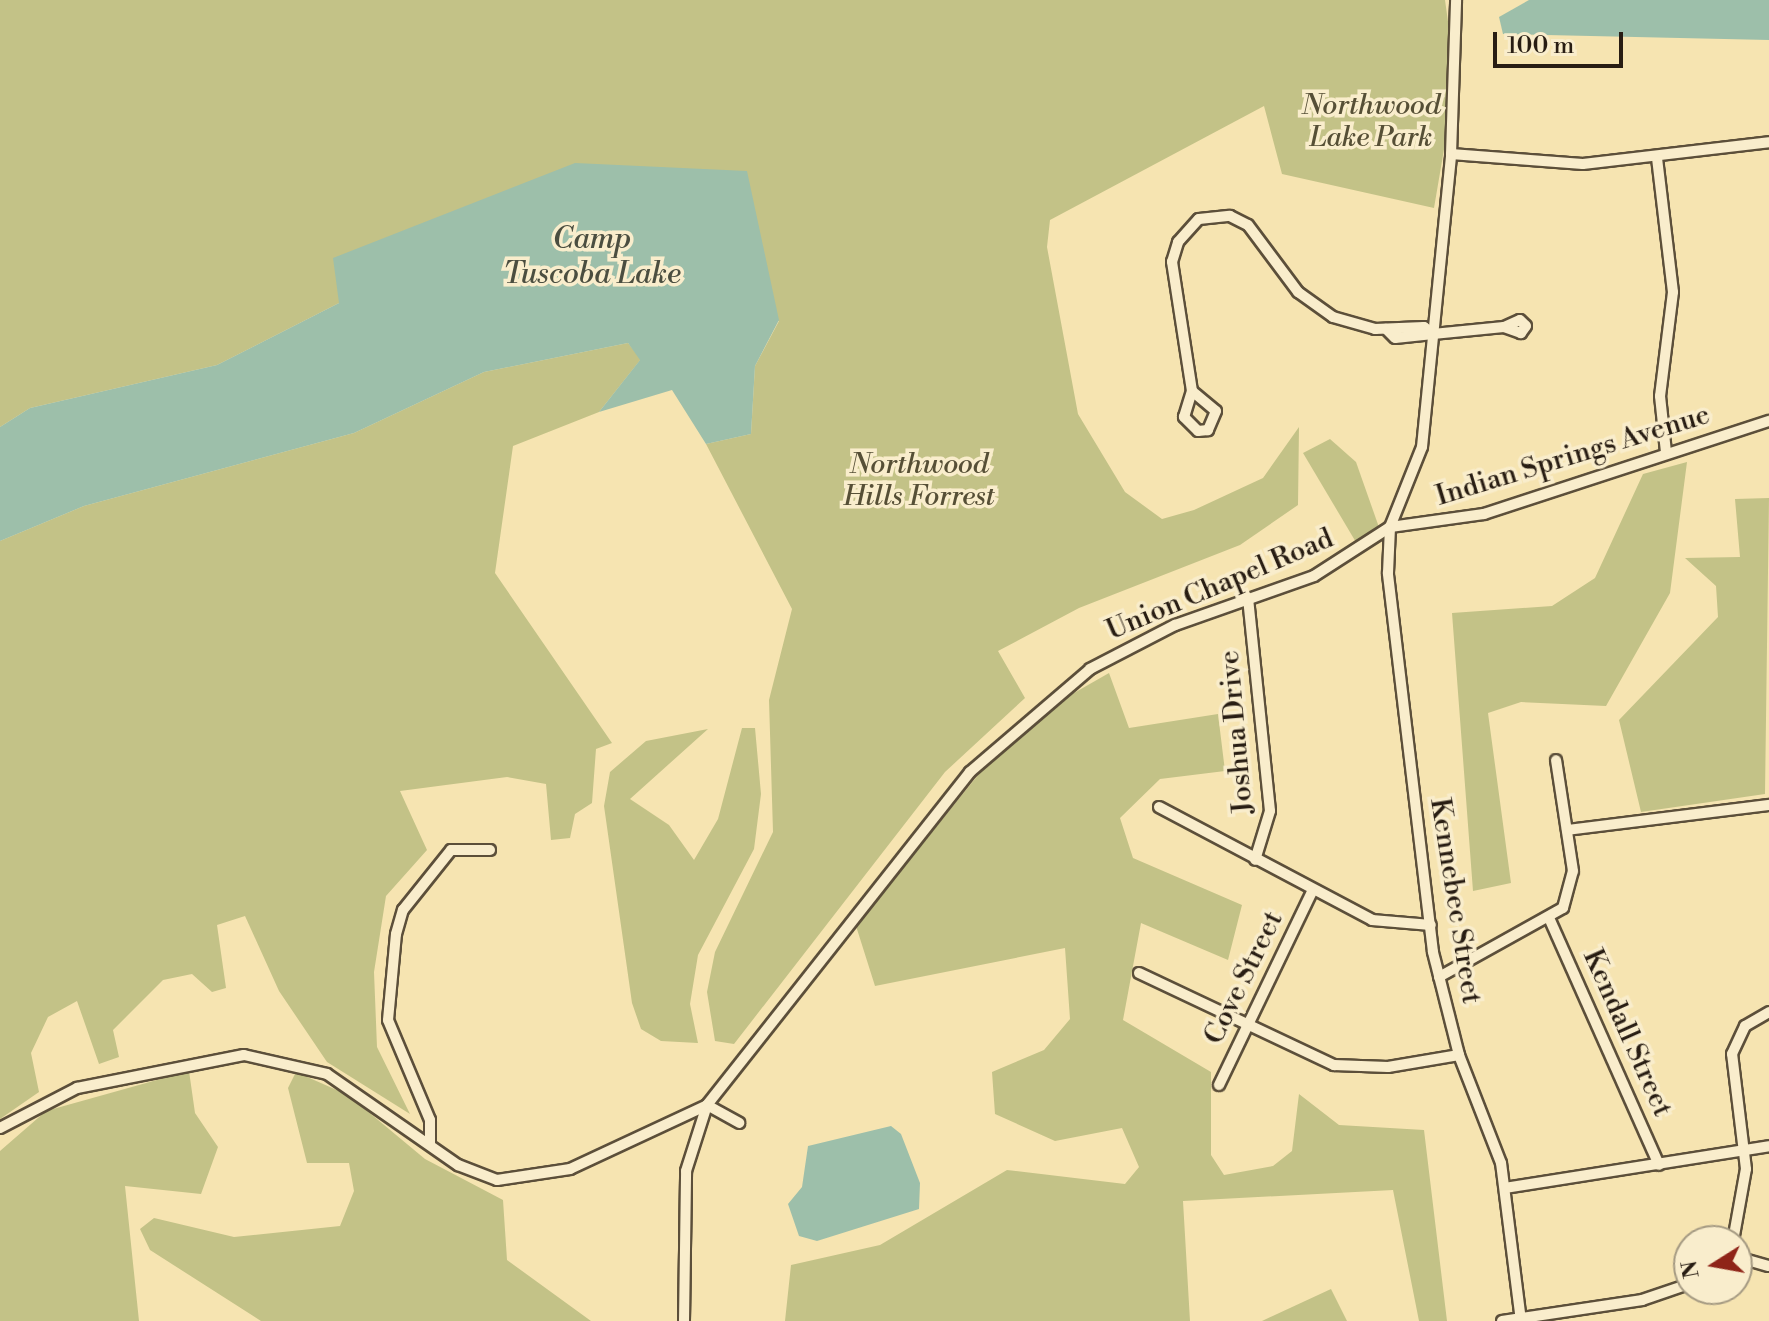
<!DOCTYPE html>
<html>
<head>
<meta charset="utf-8">
<style>
  body { margin:0 }
  #map { position:relative; width:1769px; height:1321px; overflow:hidden; background:#f6e4b1; font-family:"Libre Bodoni",serif }
  div>[style] { position:absolute }
  [style*='--x'] { left:calc(var(--x)*1px); top:calc(var(--y)*1px); width:calc(var(--w)*1px); rotate:calc(var(--a)*1deg) }
  .green>* { inset:0; background:#c3c287 }
  .water>* { inset:0; background:#9dbfaa }
  .roads { filter:drop-shadow(2px 0 #5c4f3a) drop-shadow(-2px 0 #5c4f3a) drop-shadow(0 2px #5c4f3a) drop-shadow(0 -2px #5c4f3a) }
  .minor>* { height:10px; margin:-5px; padding:0 5px; transform-origin:5px; border-radius:5px; background:#f9edcc }
  span { translate:-50% -50%; white-space:nowrap; text-align:center; line-height:1.15; -webkit-text-stroke:7px #f9edcc; paint-order:stroke }
  .park-label { font-size:28px; color:#564f36; font-style:italic }
  .street-label { font-size:28px; color:#281d13 }
  .water-label { font-size:30px; color:#4b4e40; font-style:italic }
  .north { position:absolute; left:1673px; top:1225px; width:80px; height:80px; box-sizing:border-box; background:#f9edcc; border:2px solid #a59a82; border-radius:50%; rotate:259deg; font-size:22px; font-weight:700; line-height:32px; text-align:center; color:#281d13 }
  .north::after { content:''; display:block; margin:auto; width:28px; height:36px; background:#8f2418; clip-path:polygon(50% 0,100% 100%,50% 72%,0 100%) }
  .scale { position:absolute; left:1493px; top:32px; width:130px; height:36px; box-sizing:border-box; border:4px solid #281d13; border-top:0; padding-left:10px; font-size:24px; line-height:28px; white-space:nowrap; color:#281d13; -webkit-text-stroke:6px #f9edcc; paint-order:stroke }
</style>
</head>
<body>
<div id="map">
  <div class="green">
    <i style="clip-path:polygon(0 0,1445px 0,1456px 79px,1434px 208px,1282px 174px,1264px 106px,1050px 220px,1047px 247px,1078px 414px,1125px 492px,1162px 519px,1194px 510px,1263px 478px,1299px 427px,1298px 505px,1240px 545px,1079px 608px,998px 651px,1025px 698px,945px 772px,734px 1044px,715px 1041px,707px 992px,715px 952px,773px 832px,769px 700px,792px 609px,706px 444px,751px 434px,755px 366px,779px 321px,339px 303px,217px 365px,30px 408px,0 427px)"></i>
    <i style="clip-path:polygon(628px 343px,641px 359px,599px 412px,513px 446px,495px 573px,612px 743px,596px 749px,592px 803px,575px 814px,570px 838px,551px 840px,546px 784px,507px 777px,400px 791px,427px 850px,386px 896px,374px 972px,377px 1047px,410px 1114px,327px 1062px,279px 991px,245px 916px,217px 925px,226px 988px,212px 992px,192px 974px,163px 980px,113px 1030px,119px 1057px,99px 1064px,77px 1001px,48px 1017px,31px 1053px,39px 1092px,0 1119px,0 541px,84px 506px,354px 433px,484px 372px)"></i>
    <i style="clip-path:polygon(1330px 439px,1356px 462px,1381px 533px,1360px 549px,1303px 453px)"></i>
    <i style="clip-path:polygon(1687px 462px,1670px 593px,1606px 706px,1521px 702px,1488px 713px,1511px 883px,1473px 891px,1452px 613px,1552px 606px,1595px 578px,1643px 474px)"></i>
    <i style="clip-path:polygon(1769px 498px,1765px 794px,1641px 812px,1619px 720px,1718px 617px,1716px 586px,1685px 558px,1740px 557px,1735px 499px)"></i>
    <i style="clip-path:polygon(1109px 673px,1129px 728px,1218px 714px,1225px 771px,1160px 779px,1120px 818px,1133px 858px,1242px 905px,1228px 960px,1141px 923px,1123px 1020px,1211px 1072px,1211px 1155px,1224px 1175px,1273px 1166px,1292px 1151px,1299px 1094px,1339px 1125px,1424px 1130px,1447px 1321px,1419px 1321px,1393px 1190px,1183px 1201px,1190px 1321px,785px 1321px,791px 1265px,880px 1245px,1007px 1170px,1125px 1184px,1139px 1167px,1122px 1128px,1055px 1141px,995px 1114px,992px 1072px,1044px 1050px,1070px 1019px,1065px 948px,875px 986px,856px 926px,983px 769px,1060px 701px)"></i>
    <i style="clip-path:polygon(742px 728px,755px 728px,761px 794px,754px 849px,698px 955px,690px 1004px,698px 1043px,661px 1041px,641px 1029px,632px 1003px,604px 806px,610px 772px,646px 741px,708px 729px,630px 799px,669px 825px,694px 860px,718px 819px)"></i>
    <i style="clip-path:polygon(189px 1071px,195px 1113px,218px 1147px,201px 1194px,125px 1186px,139px 1321px,0 1321px,0 1151px,46px 1111px)"></i>
    <i style="clip-path:polygon(296px 1072px,348px 1095px,425px 1159px,503px 1200px,507px 1260px,591px 1321px,261px 1321px,150px 1250px,140px 1229px,154px 1218px,234px 1237px,340px 1226px,354px 1191px,349px 1163px,307px 1163px,288px 1088px)"></i>
    <i style="clip-path:polygon(1331px 1289px,1347px 1321px,1262px 1321px)"></i>
  </div>
  <div class="water">
    <i style="clip-path:polygon(1529px 0,1769px 0,1769px 40px,1503px 34px,1499px 17px)"></i>
    <i style="clip-path:polygon(575px 163px,747px 171px,779px 320px,755px 366px,751px 434px,706px 444px,672px 390px,599px 412px,640px 360px,628px 343px,484px 372px,354px 433px,84px 506px,0 541px,0 427px,30px 408px,217px 365px,339px 303px,333px 258px)"></i>
    <i style="clip-path:polygon(891px 1126px,901px 1134px,920px 1183px,919px 1209px,817px 1241px,799px 1236px,788px 1204px,802px 1187px,808px 1146px)"></i>
  </div>
  <div class="roads">
    <div class="minor">
      <i style="--x:1451;--y:154;--w:132;--a:4.3"></i>
      <i style="--x:1583;--y:164;--w:187;--a:-6.7"></i>
      <i style="--x:1657;--y:158;--w:135;--a:83.2"></i>
      <i style="--x:1673;--y:292;--w:105;--a:97.1"></i>
      <i style="--x:1660;--y:396;--w:56;--a:83.9"></i>
      <i style="--x:1520;--y:320;--w:8;--a:45"></i>
      <i style="--x:1526;--y:326;--w:9;--a:126"></i>
      <i style="--x:1521;--y:333;--w:18;--a:-161"></i>
      <i style="--x:1504;--y:327;--w:17;--a:-24"></i>
      <i style="--x:1433;--y:334;--w:71;--a:-5.6"></i>
      <i style="--x:1192;--y:391;--w:131;--a:-98.8"></i>
      <i style="--x:1172;--y:262;--w:21;--a:-73"></i>
      <i style="--x:1178;--y:242;--w:31;--a:-48"></i>
      <i style="--x:1199;--y:219;--w:31;--a:-6"></i>
      <i style="--x:1230;--y:216;--w:20;--a:27"></i>
      <i style="--x:1248;--y:225;--w:84;--a:53.3"></i>
      <i style="--x:1298;--y:292;--w:43;--a:35.5"></i>
      <i style="--x:1333;--y:317;--w:44;--a:15.9"></i>
      <i style="--x:1375;--y:329;--w:49;--a:-2.3"></i>
      <i style="--x:1424;--y:327;--w:11;--a:38"></i>
      <i style="--x:1433;--y:334;--w:38;--a:174"></i>
      <i style="--x:1395;--y:338;--w:13;--a:-135"></i>
      <i style="--x:1192;--y:391;--w:31;--a:40"></i>
      <i style="--x:1216;--y:411;--w:21;--a:113"></i>
      <i style="--x:1208;--y:430;--w:10;--a:174"></i>
      <i style="--x:1198;--y:431;--w:20;--a:-135"></i>
      <i style="--x:1184;--y:417;--w:27;--a:-73"></i>
      <i style="--x:1248;--y:598;--w:214;--a:84.1"></i>
      <i style="--x:1270;--y:811;--w:51;--a:107"></i>
      <i style="--x:1159;--y:807;--w:241;--a:27.9"></i>
      <i style="--x:1372;--y:920;--w:59;--a:4.8"></i>
      <i style="--x:1567;--y:830;--w:204;--a:-7.1"></i>
      <i style="--x:1550;--y:920;--w:268;--a:66"></i>
      <i style="--x:1139;--y:973;--w:216;--a:25.3"></i>
      <i style="--x:1334;--y:1065;--w:54;--a:2.1"></i>
      <i style="--x:1388;--y:1067;--w:72;--a:-9.6"></i>
      <i style="--x:1439;--y:977;--w:142;--a:-29.1"></i>
      <i style="--x:1563;--y:908;--w:38;--a:-75"></i>
      <i style="--x:1573;--y:871;--w:112;--a:-98.7"></i>
      <i style="--x:1219;--y:1085;--w:214;--a:-64.3"></i>
      <i style="--x:0;--y:1128;--w:87;--a:-27.5"></i>
      <i style="--x:77;--y:1088;--w:170;--a:-11.2"></i>
      <i style="--x:244;--y:1055;--w:85;--a:12.9"></i>
      <i style="--x:327;--y:1074;--w:160;--a:34.8"></i>
      <i style="--x:458;--y:1165;--w:42;--a:21"></i>
      <i style="--x:497;--y:1180;--w:74;--a:-8.6"></i>
      <i style="--x:570;--y:1169;--w:151;--a:-25"></i>
      <i style="--x:707;--y:1105;--w:37;--a:29"></i>
      <i style="--x:430;--y:1144;--w:24;--a:-90"></i>
      <i style="--x:430;--y:1120;--w:108;--a:-112.8"></i>
      <i style="--x:388;--y:1020;--w:86;--a:-84.7"></i>
      <i style="--x:396;--y:934;--w:25;--a:-74"></i>
      <i style="--x:403;--y:910;--w:77;--a:-51.3"></i>
      <i style="--x:451;--y:850;--w:39;--a:0"></i>
      <i style="--x:1505;--y:1188;--w:267;--a:-9"></i>
      <i style="--x:1733;--y:1241;--w:73;--a:-79.8"></i>
      <i style="--x:1746;--y:1169;--w:116;--a:-96.9"></i>
      <i style="--x:1732;--y:1054;--w:31;--a:-65"></i>
      <i style="--x:1745;--y:1026;--w:28;--a:-30"></i>
      <i style="--x:1737;--y:1257;--w:33;--a:16"></i>
      <i style="--x:684;--y:1321;--w:150;--a:-89.2"></i>
      <i style="--x:686;--y:1171;--w:69;--a:-72.3"></i>
      <i style="--x:707;--y:1105;--w:424;--a:-51.7"></i>
      <i style="--x:970;--y:772;--w:158;--a:-40.6"></i>
      <i style="--x:1090;--y:669;--w:96;--a:-27.4"></i>
      <i style="--x:1175;--y:625;--w:147;--a:-19.4"></i>
      <i style="--x:1314;--y:576;--w:90;--a:-32.8"></i>
      <i style="--x:1390;--y:527;--w:86;--a:-68.2"></i>
      <i style="--x:1422;--y:447;--w:294;--a:-84.3"></i>
      <i style="--x:1451;--y:154;--w:154;--a:-88.1"></i>
      <i style="--x:1502;--y:1321;--w:142;--a:-8.5"></i>
      <i style="--x:1642;--y:1300;--w:50;--a:-18.8"></i>
      <i style="--x:1521;--y:1321;--w:159;--a:-97.2"></i>
      <i style="--x:1501;--y:1163;--w:116;--a:-111.3"></i>
      <i style="--x:1459;--y:1055;--w:106;--a:-104.2"></i>
      <i style="--x:1433;--y:952;--w:382;--a:-96.8"></i>
      <i style="--x:1388;--y:573;--w:46;--a:-87.5"></i>
      <i style="--x:1390;--y:527;--w:95;--a:-7.9"></i>
      <i style="--x:1484;--y:514;--w:300;--a:-18.1"></i>
    </div>
  </div>
  <div class="park-label">
    <span style="left:1371px;top:122px">Northwood<br>Lake Park</span>
    <span style="left:919px;top:481px">Northwood<br>Hills Forrest</span>
  </div>
  <div class="street-label">
    <span style="left:1573px;top:456px;rotate:-17deg">Indian Springs Avenue</span>
    <span style="left:1220px;top:585px;rotate:-23deg">Union Chapel Road</span>
    <span style="left:1237px;top:732px;rotate:-95deg">Joshua Drive</span>
    <span style="left:1455px;top:901px;rotate:81deg">Kennebec Street</span>
    <span style="left:1244px;top:978px;rotate:-64deg">Cove Street</span>
    <span style="left:1627px;top:1033px;rotate:66deg">Kendall Street</span>
  </div>
  <div class="water-label">
    <span style="left:592px;top:256px">Camp<br>Tuscoba Lake</span>
  </div>
  <div class="north">N</div>
  <div class="scale">100 m</div>
</div>
</body>
</html>
